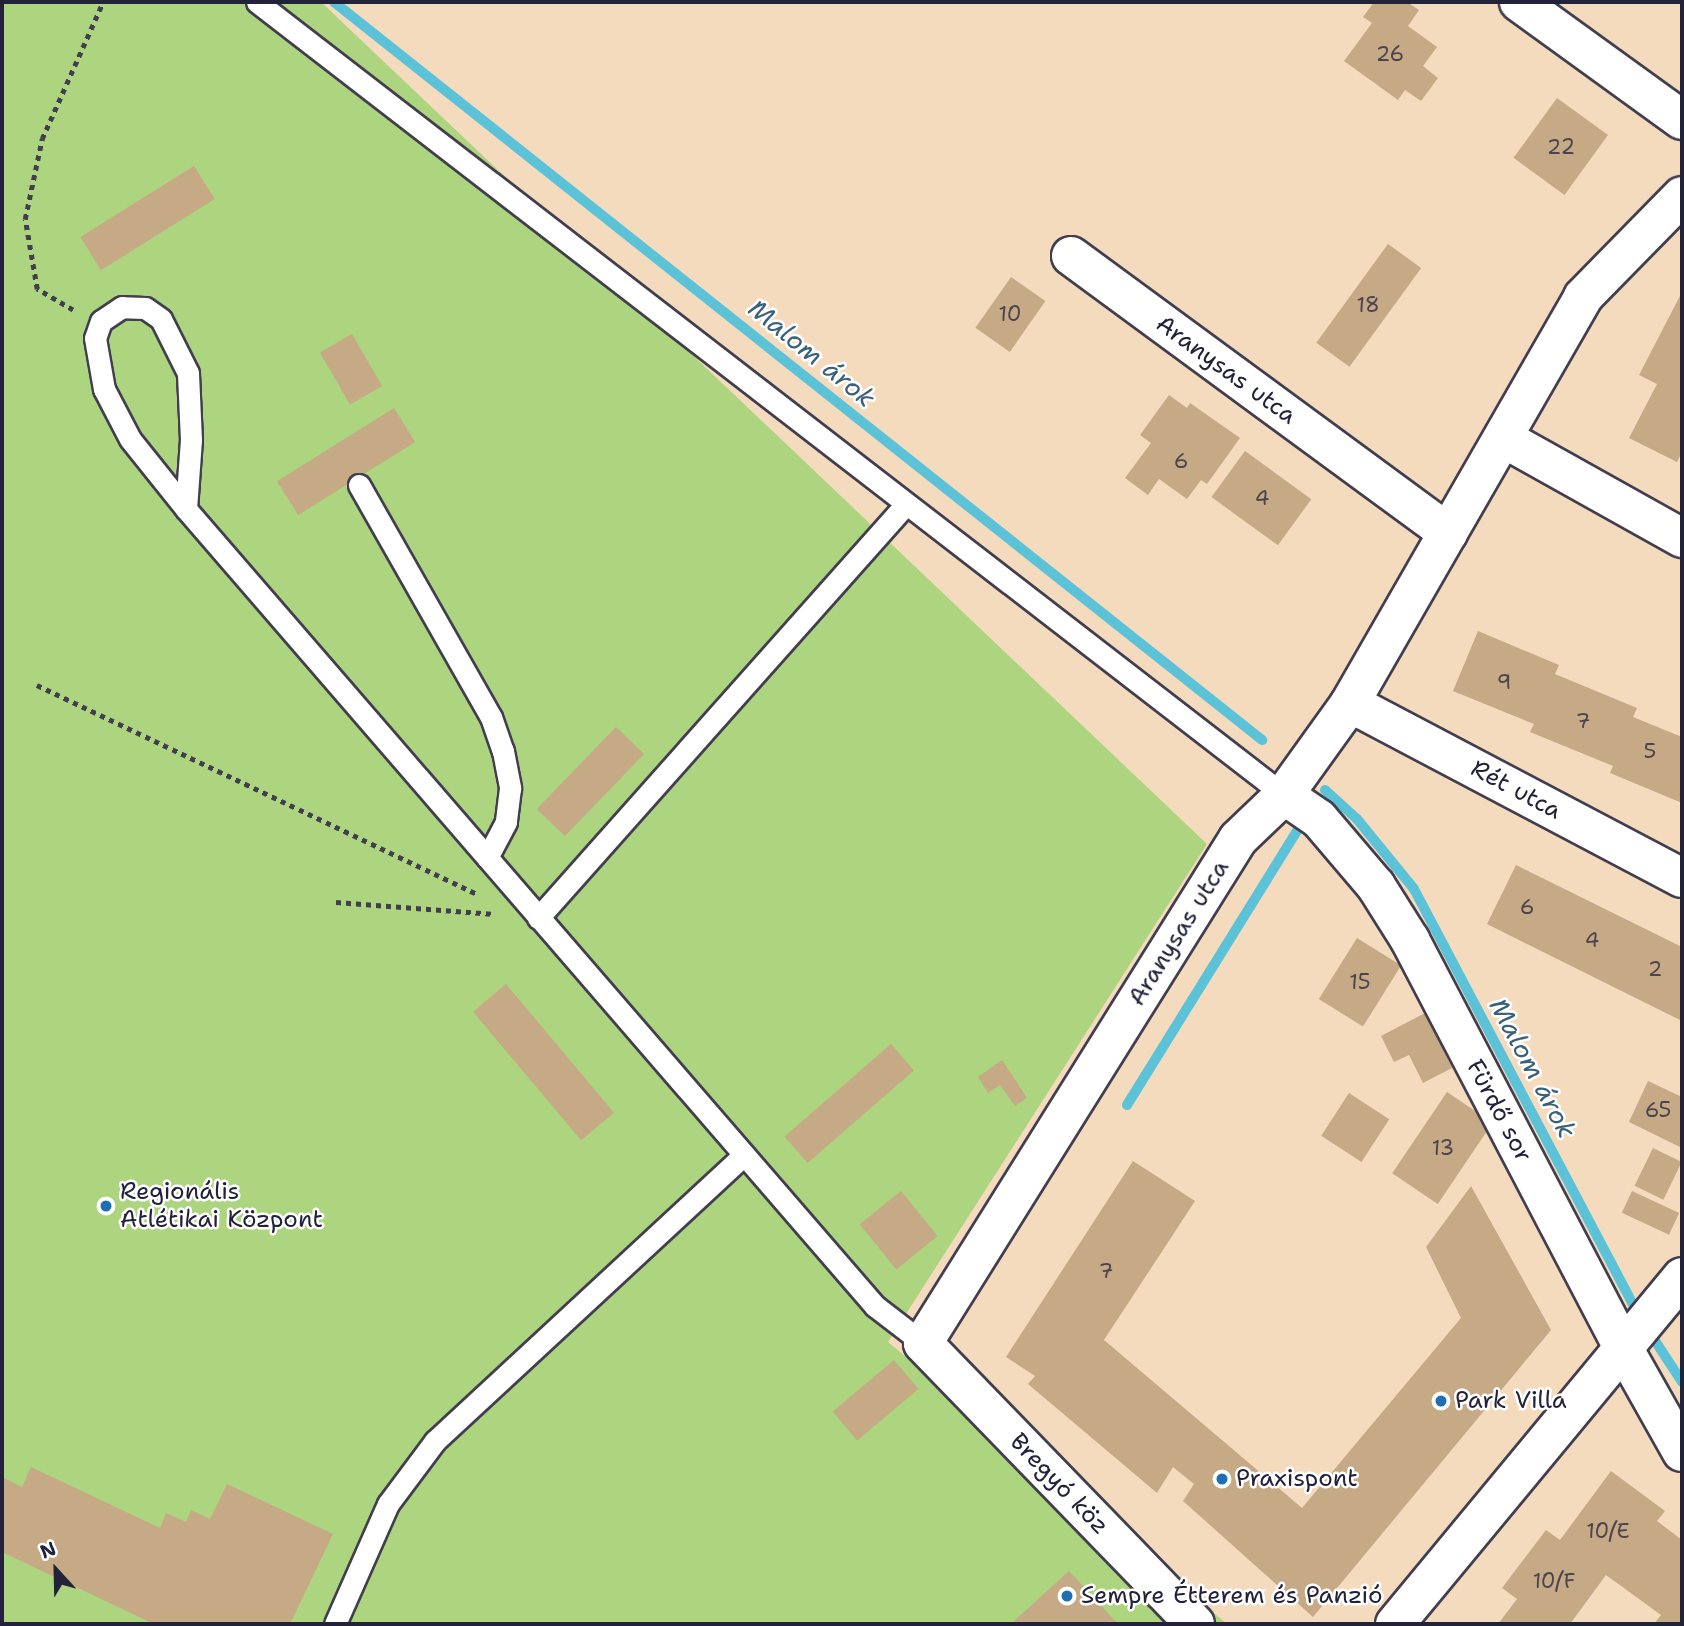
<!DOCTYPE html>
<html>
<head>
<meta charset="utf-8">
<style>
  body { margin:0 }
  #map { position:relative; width:1684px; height:1626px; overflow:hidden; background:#f4dbbe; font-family:"Shantell Sans",sans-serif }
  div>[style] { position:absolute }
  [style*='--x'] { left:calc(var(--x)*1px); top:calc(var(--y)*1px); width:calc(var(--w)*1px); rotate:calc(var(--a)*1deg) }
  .green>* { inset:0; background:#add47e }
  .stream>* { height:10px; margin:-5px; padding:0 5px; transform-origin:5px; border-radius:5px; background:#5bc2d8 }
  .building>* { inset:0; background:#c6a985; transform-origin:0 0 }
  .path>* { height:4.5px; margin-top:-2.25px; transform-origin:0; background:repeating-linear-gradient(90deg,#423e4f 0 5px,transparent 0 10px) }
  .roads { filter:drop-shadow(2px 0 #423e4f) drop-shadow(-2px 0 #423e4f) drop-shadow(0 2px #423e4f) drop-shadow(0 -2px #423e4f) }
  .service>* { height:21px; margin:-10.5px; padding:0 10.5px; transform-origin:10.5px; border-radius:10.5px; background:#fff }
  .minor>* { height:38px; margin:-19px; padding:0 19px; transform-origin:19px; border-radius:19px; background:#fff }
  .dots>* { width:19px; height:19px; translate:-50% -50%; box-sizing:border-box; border:4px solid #fff; border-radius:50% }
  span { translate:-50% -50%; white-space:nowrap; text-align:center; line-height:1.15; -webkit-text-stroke:5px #fff; paint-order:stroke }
  .number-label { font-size:21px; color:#4b444e }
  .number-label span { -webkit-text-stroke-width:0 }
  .street-label { font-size:24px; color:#22223b }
  .poi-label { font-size:24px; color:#22223b }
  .left { translate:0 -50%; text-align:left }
  .water-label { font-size:26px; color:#39627a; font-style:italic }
  .frame { position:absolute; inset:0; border:4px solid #22223b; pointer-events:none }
  .north { position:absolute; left:21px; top:1535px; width:70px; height:70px; -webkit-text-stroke:5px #fff; paint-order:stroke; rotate:338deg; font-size:19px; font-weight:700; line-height:28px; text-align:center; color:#22223b }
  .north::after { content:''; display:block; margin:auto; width:24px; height:32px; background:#22223b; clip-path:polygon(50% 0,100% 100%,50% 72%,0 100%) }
</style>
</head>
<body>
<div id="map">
  <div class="green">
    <i style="clip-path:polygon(2px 2px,321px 2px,1207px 844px,888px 1342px,1227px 1624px,2px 1624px)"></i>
  </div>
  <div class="stream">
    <i style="--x:334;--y:2;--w:1186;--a:38.49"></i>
    <i style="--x:1325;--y:790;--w:43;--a:42.2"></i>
    <i style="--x:1357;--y:819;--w:90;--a:50.8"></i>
    <i style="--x:1414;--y:889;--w:483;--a:62.2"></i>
    <i style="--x:1127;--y:1105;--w:325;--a:-58.2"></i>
    <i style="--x:1648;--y:1330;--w:62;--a:56.8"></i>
  </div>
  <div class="building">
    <i style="clip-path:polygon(1374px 2px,1407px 2px,1419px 10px,1408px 26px,1437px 47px,1423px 66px,1438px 78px,1421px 101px,1405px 90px,1398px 100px,1344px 61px,1372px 23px,1363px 17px)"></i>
    <i style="left:1557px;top:98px;width:63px;height:74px;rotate:36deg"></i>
    <i style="left:194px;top:166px;width:39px;height:134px;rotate:58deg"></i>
    <i style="left:1388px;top:244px;width:41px;height:122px;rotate:36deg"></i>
    <i style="left:1011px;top:277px;width:42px;height:62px;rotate:35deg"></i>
    <i style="clip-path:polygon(1682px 292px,1682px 452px,1677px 462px,1629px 438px,1657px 384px,1639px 375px)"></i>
    <i style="left:352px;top:334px;width:60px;height:37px;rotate:60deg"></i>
    <i style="clip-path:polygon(1169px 395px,1187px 408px,1190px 403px,1240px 438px,1207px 484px,1201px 480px,1187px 499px,1159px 479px,1148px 495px,1125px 478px,1151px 443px,1140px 435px)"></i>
    <i style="left:394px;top:408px;width:40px;height:138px;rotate:58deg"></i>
    <i style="left:1245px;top:451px;width:82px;height:57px;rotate:36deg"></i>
    <i style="clip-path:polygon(1478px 631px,1559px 665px,1555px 674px,1637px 708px,1633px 717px,1682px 737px,1682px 803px,1610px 773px,1613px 766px,1530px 732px,1534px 724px,1453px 691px)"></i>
    <i style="left:616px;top:727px;width:39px;height:114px;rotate:44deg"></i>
    <i style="clip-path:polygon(1516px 865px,1682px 947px,1682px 1021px,1487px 924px)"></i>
    <i style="left:1357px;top:938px;width:52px;height:72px;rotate:32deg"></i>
    <i style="left:506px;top:984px;width:168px;height:43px;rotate:50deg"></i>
    <i style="clip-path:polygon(1425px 1013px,1452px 1068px,1423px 1083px,1409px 1055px,1394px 1062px,1381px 1036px)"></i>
    <i style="left:891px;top:1044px;width:35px;height:141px;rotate:49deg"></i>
    <i style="clip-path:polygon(1002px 1060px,1027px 1098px,1015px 1106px,1000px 1085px,988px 1093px,978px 1077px)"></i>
    <i style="clip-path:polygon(1648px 1081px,1682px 1097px,1682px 1148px,1629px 1122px)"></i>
    <i style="left:1447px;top:1092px;width:55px;height:98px;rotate:34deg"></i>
    <i style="left:1349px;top:1093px;width:48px;height:51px;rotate:33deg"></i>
    <i style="left:1653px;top:1148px;width:32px;height:42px;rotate:26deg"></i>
    <i style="clip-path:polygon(1133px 1161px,1195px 1201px,1104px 1340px,1302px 1508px,1461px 1318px,1426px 1247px,1471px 1186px,1551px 1330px,1313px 1617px,1183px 1501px,1194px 1484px,1173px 1467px,1157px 1493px,1028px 1384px,1035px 1376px,1006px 1357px)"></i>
    <i style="left:901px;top:1191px;width:58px;height:53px;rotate:51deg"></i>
    <i style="left:1632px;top:1191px;width:52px;height:24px;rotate:25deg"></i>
    <i style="left:894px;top:1360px;width:38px;height:80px;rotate:50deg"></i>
    <i style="clip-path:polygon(31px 1467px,160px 1528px,166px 1513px,186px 1522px,191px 1510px,210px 1519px,227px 1484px,333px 1534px,290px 1624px,154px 1624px,2px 1552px,2px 1477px,22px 1487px)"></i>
    <i style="clip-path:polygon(1611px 1471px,1665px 1511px,1657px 1521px,1682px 1540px,1682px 1624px,1654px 1624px,1661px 1615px,1606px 1575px,1570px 1624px,1498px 1624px,1517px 1599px,1502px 1588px,1546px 1530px,1560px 1540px)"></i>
    <i style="clip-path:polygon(1069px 1571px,1118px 1624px,1017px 1624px,1014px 1621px)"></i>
  </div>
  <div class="path">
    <i style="--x:73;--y:310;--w:42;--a:-149.7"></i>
    <i style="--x:37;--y:289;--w:71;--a:-99.7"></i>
    <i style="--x:25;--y:219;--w:82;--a:-78"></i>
    <i style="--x:42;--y:139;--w:150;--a:-66"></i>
    <i style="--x:37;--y:685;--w:486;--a:25.4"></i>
    <i style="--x:336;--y:902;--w:159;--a:4.3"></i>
  </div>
  <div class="roads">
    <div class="service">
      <i style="--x:257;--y:2;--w:1298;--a:37.67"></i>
      <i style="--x:359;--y:485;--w:267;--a:60.4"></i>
      <i style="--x:491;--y:717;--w:36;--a:71"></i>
      <i style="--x:503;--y:751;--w:38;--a:79"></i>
      <i style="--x:510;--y:788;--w:34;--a:97"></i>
      <i style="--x:506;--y:822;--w:40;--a:118"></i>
      <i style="--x:186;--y:509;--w:69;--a:-85.9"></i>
      <i style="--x:191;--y:440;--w:67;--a:-92.6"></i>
      <i style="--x:188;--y:373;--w:60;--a:-116.6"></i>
      <i style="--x:161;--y:319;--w:19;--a:-145"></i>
      <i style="--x:145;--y:308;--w:23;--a:-178"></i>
      <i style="--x:122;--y:307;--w:25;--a:146"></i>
      <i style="--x:101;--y:321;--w:18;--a:109"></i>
      <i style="--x:95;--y:338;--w:52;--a:80"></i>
      <i style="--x:104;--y:389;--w:56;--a:62.5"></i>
      <i style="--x:130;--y:439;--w:90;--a:51.3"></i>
      <i style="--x:186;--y:509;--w:1054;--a:49.16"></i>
      <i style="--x:875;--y:1306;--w:61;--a:37.6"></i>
      <i style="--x:538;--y:918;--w:554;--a:-48.37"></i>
      <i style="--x:335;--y:1624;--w:131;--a:-66.2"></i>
      <i style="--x:388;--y:1504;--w:79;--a:-53.3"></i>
      <i style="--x:435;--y:1441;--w:421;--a:-42.8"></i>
    </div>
    <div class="minor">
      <i style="--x:1519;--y:2;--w:201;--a:35.9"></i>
      <i style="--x:1071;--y:256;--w:468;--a:36.3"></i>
      <i style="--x:1503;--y:438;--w:205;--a:29.2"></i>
      <i style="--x:1350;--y:703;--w:375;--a:27.8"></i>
      <i style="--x:1284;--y:795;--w:42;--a:34.4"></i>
      <i style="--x:1319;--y:819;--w:88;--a:49.6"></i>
      <i style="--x:1376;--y:886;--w:64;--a:57.8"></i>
      <i style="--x:1410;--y:940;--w:464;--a:62.4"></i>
      <i style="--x:1625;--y:1351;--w:116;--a:60.6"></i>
      <i style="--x:1195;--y:1624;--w:391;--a:-134.1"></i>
      <i style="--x:923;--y:1343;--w:594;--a:-57.99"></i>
      <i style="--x:1238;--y:839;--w:64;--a:-43.7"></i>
      <i style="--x:1284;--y:795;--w:113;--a:-54.3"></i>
      <i style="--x:1350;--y:703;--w:468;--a:-60.1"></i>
      <i style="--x:1583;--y:297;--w:141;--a:-45.6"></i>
      <i style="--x:1395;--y:1624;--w:450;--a:-50.4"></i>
    </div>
  </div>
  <div class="dots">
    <i style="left:106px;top:1206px;background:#1f6fb2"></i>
    <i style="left:1441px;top:1401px;background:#1f6fb2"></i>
    <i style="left:1222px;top:1479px;background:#1f6fb2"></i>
    <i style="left:1067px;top:1596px;background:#1f6fb2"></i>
  </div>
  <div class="number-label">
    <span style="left:1390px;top:54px">26</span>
    <span style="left:1561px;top:147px">22</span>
    <span style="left:1368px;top:305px">18</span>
    <span style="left:1010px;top:314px">10</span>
    <span style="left:1181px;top:461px">6</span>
    <span style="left:1262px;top:498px">4</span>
    <span style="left:1504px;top:682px">9</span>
    <span style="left:1583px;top:721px">7</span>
    <span style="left:1650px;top:751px">5</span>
    <span style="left:1527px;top:907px">6</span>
    <span style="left:1592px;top:940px">4</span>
    <span style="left:1655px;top:969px">2</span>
    <span style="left:1360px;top:982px">15</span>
    <span style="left:1658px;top:1110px">65</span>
    <span style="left:1443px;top:1148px">13</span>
    <span style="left:1106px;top:1271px">7</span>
    <span style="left:1608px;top:1531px">10/E</span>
    <span style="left:1554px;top:1581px">10/F</span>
  </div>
  <div class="street-label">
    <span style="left:1226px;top:370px;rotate:36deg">Aranysas utca</span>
    <span style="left:1516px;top:790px;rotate:28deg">Rét utca</span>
    <span style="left:1179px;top:933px;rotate:-58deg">Aranysas utca</span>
    <span style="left:1499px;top:1111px;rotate:62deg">Fürdő sor</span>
    <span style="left:1059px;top:1484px;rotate:46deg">Bregyó köz</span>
  </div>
  <div class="poi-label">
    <span class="left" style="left:120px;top:1206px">Regionális<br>Atlétikai Központ</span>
    <span class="left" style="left:1455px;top:1401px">Park Villa</span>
    <span class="left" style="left:1236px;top:1479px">Praxispont</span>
    <span class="left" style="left:1081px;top:1596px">Sempre Étterem és Panzió</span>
  </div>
  <div class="water-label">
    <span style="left:812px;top:353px;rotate:39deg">Malom árok</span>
    <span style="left:1533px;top:1068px;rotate:62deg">Malom árok</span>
  </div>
  <div class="frame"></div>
  <div class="north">N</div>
</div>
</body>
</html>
